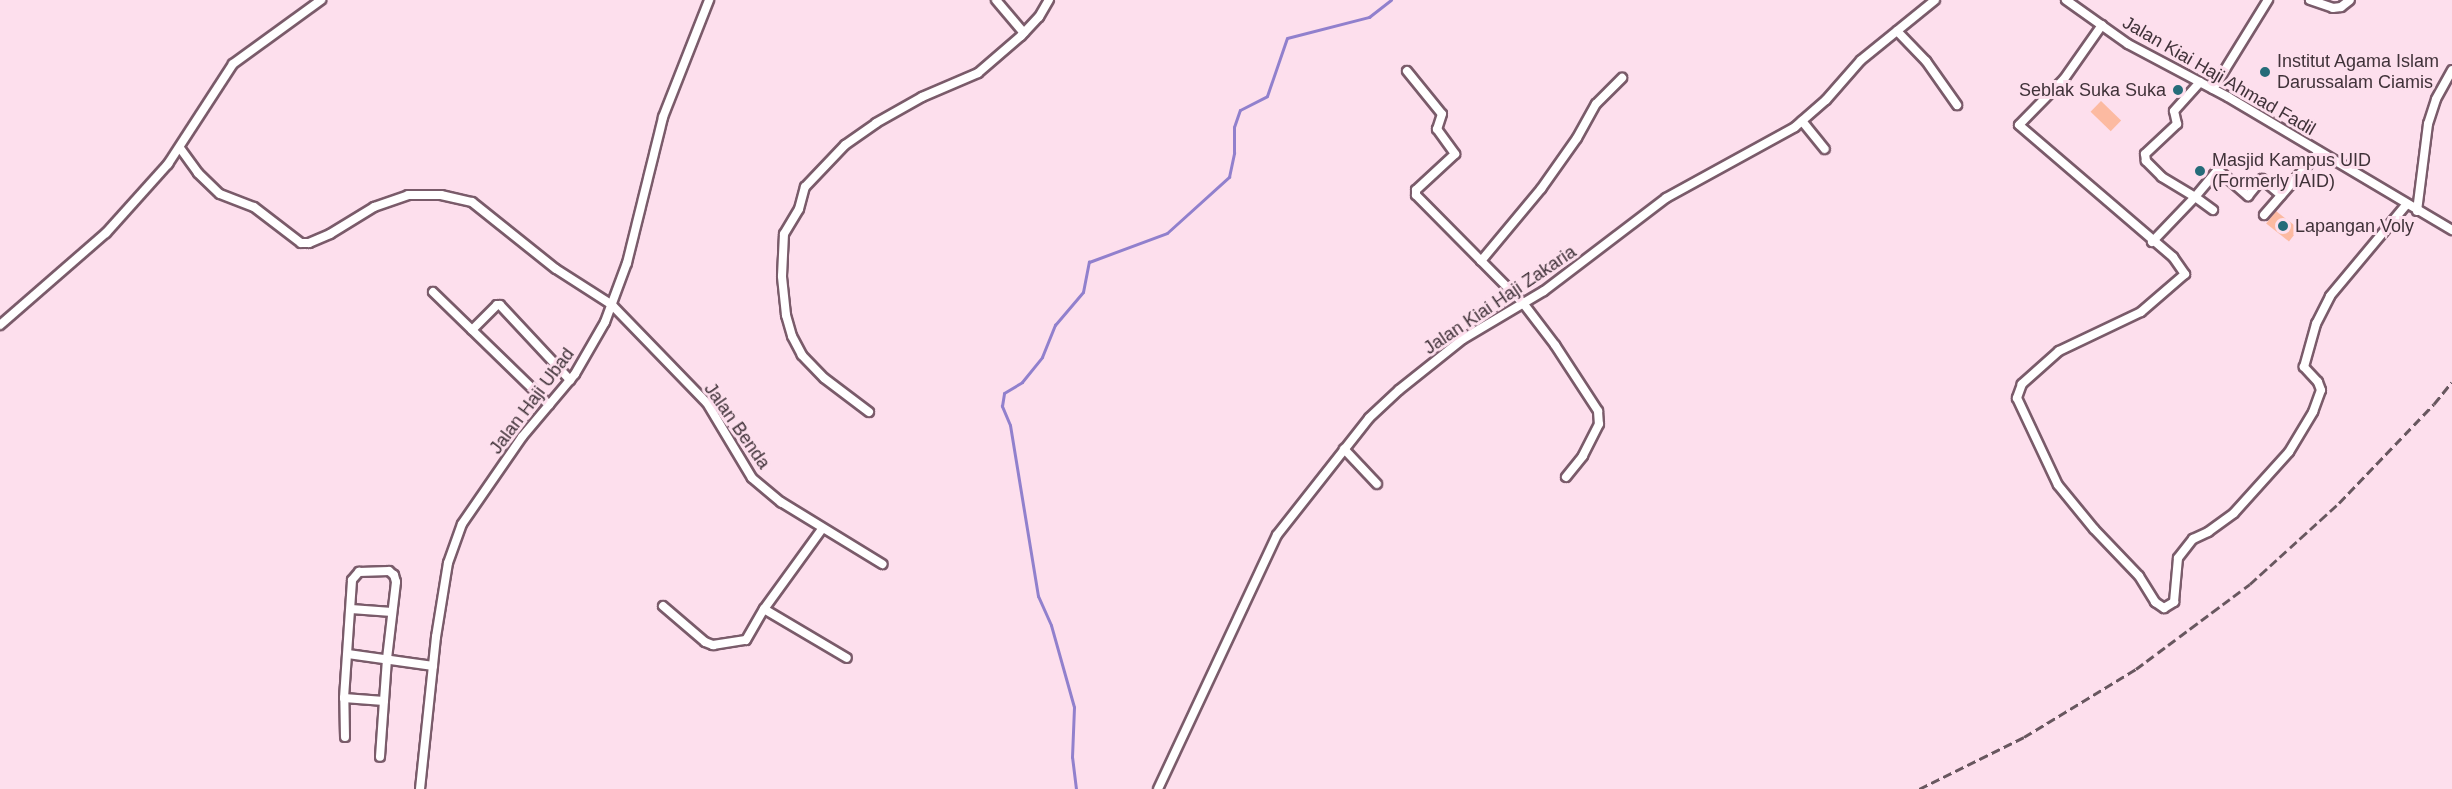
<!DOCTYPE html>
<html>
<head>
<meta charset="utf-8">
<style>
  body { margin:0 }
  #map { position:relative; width:2452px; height:789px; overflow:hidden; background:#fddfed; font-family:Helvetica,sans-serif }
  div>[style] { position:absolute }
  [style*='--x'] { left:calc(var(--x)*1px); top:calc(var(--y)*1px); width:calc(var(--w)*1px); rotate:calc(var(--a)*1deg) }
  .green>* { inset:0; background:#fcbaa1; transform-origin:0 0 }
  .stream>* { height:3px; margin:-1.5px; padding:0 1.5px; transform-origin:1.5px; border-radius:1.5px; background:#9180cd }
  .roads { filter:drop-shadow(2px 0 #7a5b6a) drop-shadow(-2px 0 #7a5b6a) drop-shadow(0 2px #7a5b6a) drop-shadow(0 -2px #7a5b6a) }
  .minor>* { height:8px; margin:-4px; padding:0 4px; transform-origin:4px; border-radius:4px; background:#fff }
  .rail>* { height:3px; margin-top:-1.5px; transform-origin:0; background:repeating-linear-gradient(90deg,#68575f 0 9px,transparent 0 13.5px) }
  .dots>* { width:16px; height:16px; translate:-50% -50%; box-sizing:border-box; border:3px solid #fddfed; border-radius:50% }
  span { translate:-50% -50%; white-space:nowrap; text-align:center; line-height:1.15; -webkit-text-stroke:6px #fddfed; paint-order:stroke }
  .poi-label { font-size:18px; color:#403239 }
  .left { translate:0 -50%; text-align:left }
  .right { translate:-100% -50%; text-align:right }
  .street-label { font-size:18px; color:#403239 }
</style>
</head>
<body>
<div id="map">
  <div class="green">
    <i style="left:2101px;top:101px;width:28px;height:15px;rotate:44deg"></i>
    <i style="left:2276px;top:211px;width:29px;height:16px;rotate:38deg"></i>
  </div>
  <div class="stream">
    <i style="--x:1076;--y:789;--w:32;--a:-97"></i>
    <i style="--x:1072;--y:757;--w:50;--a:-87.7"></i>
    <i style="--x:1074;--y:707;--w:85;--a:-105.7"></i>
    <i style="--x:1051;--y:625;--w:32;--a:-114"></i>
    <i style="--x:1038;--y:596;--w:173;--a:-99.3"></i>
    <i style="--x:1010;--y:425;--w:21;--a:-113"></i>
    <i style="--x:1002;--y:406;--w:13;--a:-81"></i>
    <i style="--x:1004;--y:393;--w:21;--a:-31"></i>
    <i style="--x:1022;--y:382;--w:32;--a:-51"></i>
    <i style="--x:1042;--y:357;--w:35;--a:-68"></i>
    <i style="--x:1055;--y:325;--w:43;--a:-49.7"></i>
    <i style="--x:1083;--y:292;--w:31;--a:-79"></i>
    <i style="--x:1089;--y:262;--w:83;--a:-20.4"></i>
    <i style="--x:1167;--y:233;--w:84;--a:-42.1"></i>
    <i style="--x:1229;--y:177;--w:25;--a:-78"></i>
    <i style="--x:1234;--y:153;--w:26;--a:-90"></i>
    <i style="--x:1234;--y:127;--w:18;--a:-71"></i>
    <i style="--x:1240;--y:110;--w:30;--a:-27"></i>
    <i style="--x:1267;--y:96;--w:61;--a:-71"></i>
    <i style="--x:1287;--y:38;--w:85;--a:-14.4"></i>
    <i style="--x:1369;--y:17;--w:28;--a:-38"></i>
  </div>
  <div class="roads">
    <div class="minor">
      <i style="--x:996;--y:0;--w:43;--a:49.7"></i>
      <i style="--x:2066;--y:0;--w:76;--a:35.4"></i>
      <i style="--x:2128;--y:44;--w:113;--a:27.9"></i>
      <i style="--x:2228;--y:97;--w:261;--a:30.7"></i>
      <i style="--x:2310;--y:0;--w:24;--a:19"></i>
      <i style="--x:2333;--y:8;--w:8;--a:-7"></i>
      <i style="--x:2341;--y:7;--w:11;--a:-38"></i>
      <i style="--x:2102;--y:25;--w:66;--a:125.1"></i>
      <i style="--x:2064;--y:79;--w:64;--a:134.4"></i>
      <i style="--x:2019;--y:125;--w:203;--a:40.6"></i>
      <i style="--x:2173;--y:257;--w:21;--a:55"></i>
      <i style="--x:2185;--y:274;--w:58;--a:139.2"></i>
      <i style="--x:2141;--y:312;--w:91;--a:154.6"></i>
      <i style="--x:2059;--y:351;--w:50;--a:138.3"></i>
      <i style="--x:2022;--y:384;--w:15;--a:110"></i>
      <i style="--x:2017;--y:398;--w:96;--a:64.8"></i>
      <i style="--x:2058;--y:485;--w:57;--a:50.7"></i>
      <i style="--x:2094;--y:529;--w:65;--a:46.2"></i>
      <i style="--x:2139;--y:576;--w:31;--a:58"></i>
      <i style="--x:2155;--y:602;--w:11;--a:34"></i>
      <i style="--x:2164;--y:608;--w:12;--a:-31"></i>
      <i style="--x:2174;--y:602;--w:44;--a:-84.8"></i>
      <i style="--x:2178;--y:558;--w:24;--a:-52"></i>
      <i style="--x:2193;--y:539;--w:17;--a:-25"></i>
      <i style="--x:2208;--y:532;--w:32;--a:-36"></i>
      <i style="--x:2234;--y:513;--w:82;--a:-48"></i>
      <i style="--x:2289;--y:452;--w:47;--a:-59"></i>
      <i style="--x:2313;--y:412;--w:23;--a:-70"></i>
      <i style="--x:2321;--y:390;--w:9;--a:-111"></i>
      <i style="--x:2318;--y:382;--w:21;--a:-133"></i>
      <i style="--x:2304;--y:367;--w:45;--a:-74.4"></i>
      <i style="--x:2316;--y:324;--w:31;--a:-63"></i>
      <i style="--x:2330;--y:296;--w:120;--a:-50.1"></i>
      <i style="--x:1897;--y:31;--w:42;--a:46"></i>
      <i style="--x:1926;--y:61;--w:54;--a:54.8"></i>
      <i style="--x:1407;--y:71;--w:55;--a:50.9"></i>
      <i style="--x:1442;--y:114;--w:16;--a:108"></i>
      <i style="--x:1437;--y:129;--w:31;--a:54"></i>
      <i style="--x:1455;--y:154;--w:53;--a:137.3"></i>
      <i style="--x:1416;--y:190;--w:5;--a:90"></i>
      <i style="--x:1416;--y:195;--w:152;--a:45.3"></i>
      <i style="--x:1523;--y:303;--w:53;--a:52.7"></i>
      <i style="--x:1555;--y:345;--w:79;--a:56.9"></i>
      <i style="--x:1598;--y:411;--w:13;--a:86"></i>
      <i style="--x:1599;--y:424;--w:36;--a:117"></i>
      <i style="--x:1583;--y:456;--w:27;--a:129"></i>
      <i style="--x:2213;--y:89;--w:105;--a:-58.3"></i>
      <i style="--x:1802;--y:121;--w:36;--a:51"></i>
      <i style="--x:180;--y:148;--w:31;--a:54"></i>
      <i style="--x:198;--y:173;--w:30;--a:44"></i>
      <i style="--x:220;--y:194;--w:36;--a:21"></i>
      <i style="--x:254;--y:207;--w:59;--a:37.5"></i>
      <i style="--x:301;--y:243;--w:8;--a:0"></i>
      <i style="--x:309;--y:243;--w:23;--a:-23"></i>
      <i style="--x:330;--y:234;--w:52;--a:-31.5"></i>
      <i style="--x:374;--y:207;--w:36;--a:-19"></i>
      <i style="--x:408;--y:195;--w:33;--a:0"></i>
      <i style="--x:441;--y:195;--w:32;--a:13"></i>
      <i style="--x:472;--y:202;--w:107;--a:38.6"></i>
      <i style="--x:556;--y:269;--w:67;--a:32.7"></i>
      <i style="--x:612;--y:305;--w:136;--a:45.9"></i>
      <i style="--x:707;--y:403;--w:87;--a:59"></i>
      <i style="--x:752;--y:478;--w:38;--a:40"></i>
      <i style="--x:781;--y:502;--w:119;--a:31.5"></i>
      <i style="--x:2213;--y:210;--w:22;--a:-144"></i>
      <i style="--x:2195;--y:197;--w:35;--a:-50"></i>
      <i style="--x:2218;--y:170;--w:40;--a:41"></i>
      <i style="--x:2248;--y:196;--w:22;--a:-51"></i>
      <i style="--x:2262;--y:179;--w:25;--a:40"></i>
      <i style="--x:2417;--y:211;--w:88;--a:-82.8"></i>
      <i style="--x:2428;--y:124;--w:26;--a:-72"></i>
      <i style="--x:2436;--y:99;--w:33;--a:-61"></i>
      <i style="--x:2264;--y:215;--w:84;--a:-48.9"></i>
      <i style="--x:2152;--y:242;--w:62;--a:-46.3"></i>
      <i style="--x:2195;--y:197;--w:39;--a:-149"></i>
      <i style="--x:2162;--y:177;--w:23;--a:-135"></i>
      <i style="--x:2146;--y:161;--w:7;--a:-98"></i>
      <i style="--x:2145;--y:154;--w:44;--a:-43.2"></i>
      <i style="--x:2177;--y:124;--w:13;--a:-103"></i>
      <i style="--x:2174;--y:111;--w:39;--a:-48"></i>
      <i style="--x:1481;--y:261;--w:94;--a:-50.2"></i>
      <i style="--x:1541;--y:189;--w:62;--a:-54.8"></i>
      <i style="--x:1577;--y:138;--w:39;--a:-61"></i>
      <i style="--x:1596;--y:104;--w:37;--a:-45"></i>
      <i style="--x:433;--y:292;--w:162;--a:44.2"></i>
      <i style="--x:0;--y:325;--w:140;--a:-41"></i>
      <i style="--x:106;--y:233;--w:93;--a:-48.1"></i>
      <i style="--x:168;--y:164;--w:119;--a:-57"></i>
      <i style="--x:233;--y:64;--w:109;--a:-36"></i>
      <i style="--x:472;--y:330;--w:35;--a:-45"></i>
      <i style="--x:497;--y:305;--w:3;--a:0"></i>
      <i style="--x:500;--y:305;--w:103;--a:47"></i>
      <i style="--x:869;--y:412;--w:56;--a:-142.9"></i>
      <i style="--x:824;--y:378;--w:32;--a:-134"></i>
      <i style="--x:802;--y:355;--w:21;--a:-118"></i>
      <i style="--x:792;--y:336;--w:22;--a:-106"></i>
      <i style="--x:786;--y:315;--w:39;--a:-96"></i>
      <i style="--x:782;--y:276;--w:42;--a:-87.3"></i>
      <i style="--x:784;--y:234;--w:29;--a:-59"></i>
      <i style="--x:799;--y:209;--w:23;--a:-75"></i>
      <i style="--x:805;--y:187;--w:58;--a:-46.4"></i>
      <i style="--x:845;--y:145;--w:38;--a:-35"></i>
      <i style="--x:876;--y:123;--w:53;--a:-29.5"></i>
      <i style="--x:922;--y:97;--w:61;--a:-23.2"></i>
      <i style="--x:978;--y:73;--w:57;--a:-40.7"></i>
      <i style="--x:1021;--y:36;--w:26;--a:-47"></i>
      <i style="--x:1039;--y:17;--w:20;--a:-60"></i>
      <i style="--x:1344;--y:449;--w:48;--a:46.7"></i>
      <i style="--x:822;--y:529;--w:99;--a:125.9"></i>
      <i style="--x:764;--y:609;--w:96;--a:30.6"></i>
      <i style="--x:663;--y:606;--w:55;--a:40.6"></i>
      <i style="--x:705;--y:642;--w:9;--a:21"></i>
      <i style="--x:713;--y:645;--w:33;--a:-9"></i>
      <i style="--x:746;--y:640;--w:36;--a:-60"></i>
      <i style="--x:351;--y:609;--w:41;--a:4.2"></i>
      <i style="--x:348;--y:654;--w:86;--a:8"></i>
      <i style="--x:344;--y:698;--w:40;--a:4.3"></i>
      <i style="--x:345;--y:737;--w:39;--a:-91"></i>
      <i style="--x:344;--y:698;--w:118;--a:-86.1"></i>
      <i style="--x:352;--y:580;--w:11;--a:-49"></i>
      <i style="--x:359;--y:572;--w:30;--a:-2"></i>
      <i style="--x:389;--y:571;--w:6;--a:39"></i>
      <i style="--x:394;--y:575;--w:7;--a:74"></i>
      <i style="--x:396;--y:582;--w:78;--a:96.7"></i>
      <i style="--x:387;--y:659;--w:98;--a:94.1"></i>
      <i style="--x:420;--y:789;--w:153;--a:-84"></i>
      <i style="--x:436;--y:637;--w:75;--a:-80.8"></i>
      <i style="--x:448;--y:563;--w:41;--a:-70.3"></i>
      <i style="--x:462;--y:524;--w:106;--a:-55.4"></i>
      <i style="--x:522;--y:437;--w:82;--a:-49.9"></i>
      <i style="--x:575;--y:374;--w:60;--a:-60"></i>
      <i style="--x:605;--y:322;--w:63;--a:-69.6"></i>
      <i style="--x:627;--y:263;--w:150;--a:-76.1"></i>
      <i style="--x:663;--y:117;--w:126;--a:-68.5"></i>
      <i style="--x:1158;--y:789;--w:280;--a:-64.9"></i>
      <i style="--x:1277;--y:535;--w:149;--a:-51.8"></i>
      <i style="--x:1369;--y:418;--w:41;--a:-43"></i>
      <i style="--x:1399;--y:390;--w:82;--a:-38.6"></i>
      <i style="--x:1463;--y:339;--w:94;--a:-30.7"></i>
      <i style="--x:1544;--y:291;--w:153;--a:-37.3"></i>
      <i style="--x:1666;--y:198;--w:147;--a:-28.8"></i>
      <i style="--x:1795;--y:127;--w:41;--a:-41.1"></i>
      <i style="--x:1826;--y:100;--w:53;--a:-48.8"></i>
      <i style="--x:1861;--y:60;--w:95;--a:-39"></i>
    </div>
  </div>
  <div class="rail">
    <i style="--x:1919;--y:789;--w:117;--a:-26.3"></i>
    <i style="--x:2024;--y:737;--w:131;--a:-31.3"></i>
    <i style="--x:2136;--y:669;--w:142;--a:-36.7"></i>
    <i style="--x:2250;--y:584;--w:120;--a:-42.3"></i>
    <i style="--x:2339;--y:503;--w:137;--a:-46.2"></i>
    <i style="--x:2434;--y:404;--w:28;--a:-51"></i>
  </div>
  <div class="dots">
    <i style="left:2265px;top:72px;background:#256c79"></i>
    <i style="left:2178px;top:90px;background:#256c79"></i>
    <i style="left:2200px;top:171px;background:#256c79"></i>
    <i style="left:2283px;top:226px;background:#256c79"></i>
  </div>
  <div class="poi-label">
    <span class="left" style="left:2277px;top:72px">Institut Agama Islam<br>Darussalam Ciamis</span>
    <span class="right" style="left:2166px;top:90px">Seblak Suka Suka</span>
    <span class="left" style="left:2212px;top:171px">Masjid Kampus UID<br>(Formerly IAID)</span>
    <span class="left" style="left:2295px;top:226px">Lapangan Voly</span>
  </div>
  <div class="street-label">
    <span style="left:2219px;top:76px;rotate:30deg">Jalan Kiai Haji Ahmad Fadil</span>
    <span style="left:1500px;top:300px;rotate:-34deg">Jalan Kiai Haji Zakaria</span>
    <span style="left:532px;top:401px;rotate:-53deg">Jalan Haji Ubad</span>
    <span style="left:737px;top:426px;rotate:55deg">Jalan Benda</span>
  </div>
</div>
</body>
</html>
